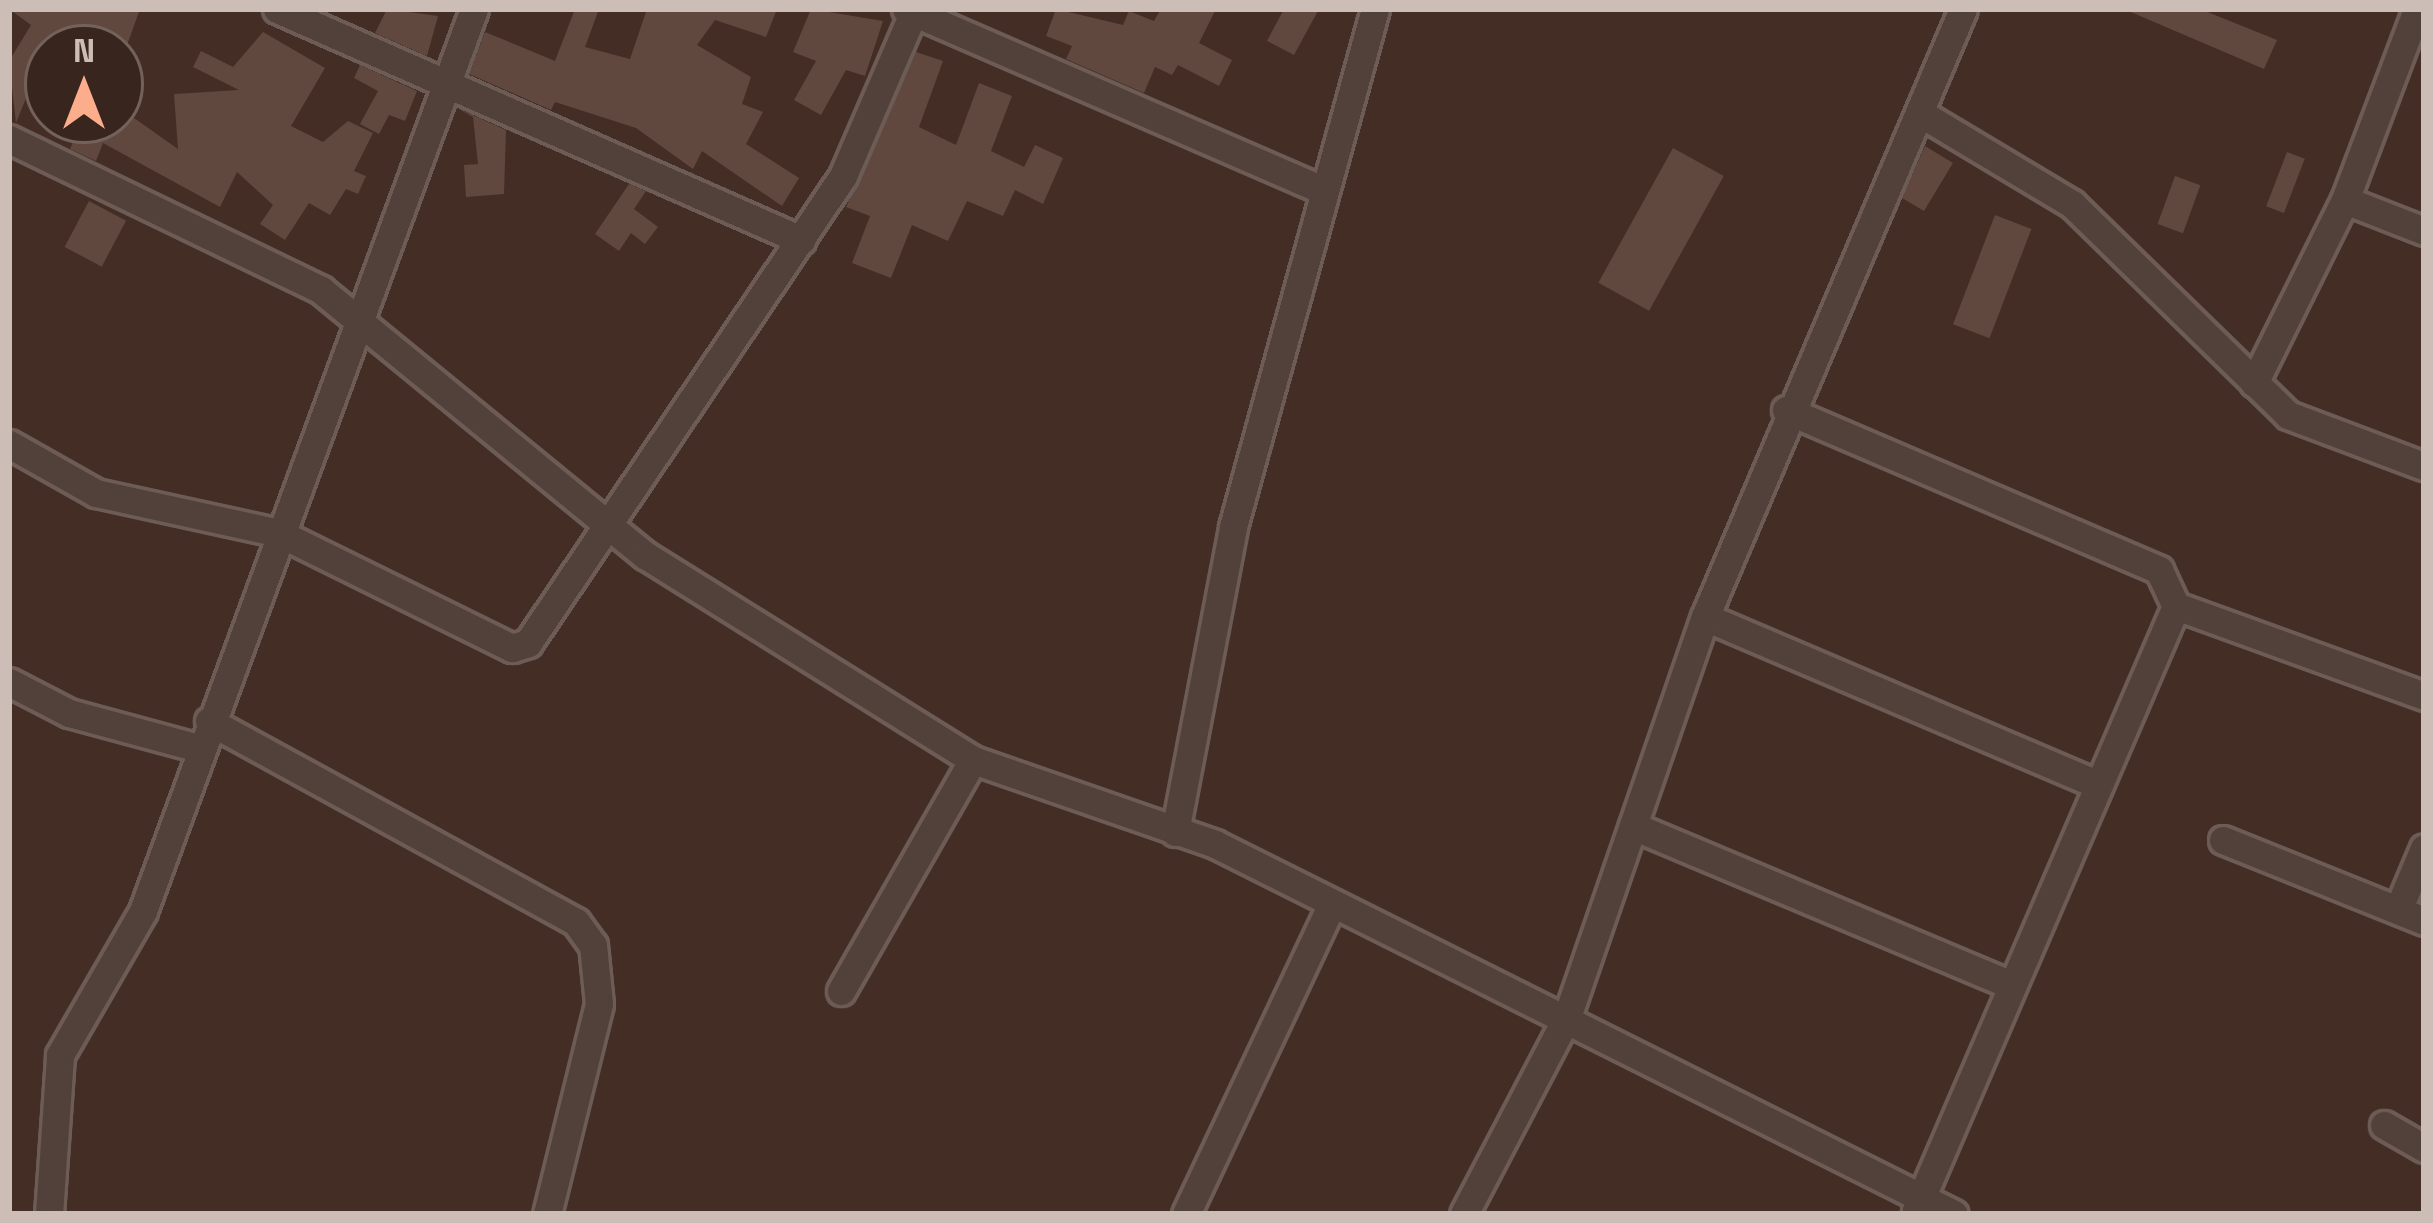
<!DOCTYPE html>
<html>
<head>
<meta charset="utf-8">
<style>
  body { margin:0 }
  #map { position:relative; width:2433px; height:1223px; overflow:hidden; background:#432d25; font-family:"Space Grotesk",sans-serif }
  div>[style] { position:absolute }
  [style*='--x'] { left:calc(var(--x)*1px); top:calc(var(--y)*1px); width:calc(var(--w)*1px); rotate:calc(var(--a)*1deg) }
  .building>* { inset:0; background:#60483f; transform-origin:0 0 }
  .roads { filter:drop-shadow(3px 0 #6d5c55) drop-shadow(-3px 0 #6d5c55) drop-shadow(0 3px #6d5c55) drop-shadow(0 -3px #6d5c55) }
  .minor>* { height:27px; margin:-13.5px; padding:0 13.5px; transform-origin:13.5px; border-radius:13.5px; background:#52413a }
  span { translate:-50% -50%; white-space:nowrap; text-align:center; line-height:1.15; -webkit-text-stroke:9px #38251e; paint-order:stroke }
  .frame { position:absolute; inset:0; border:12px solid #ccbdb7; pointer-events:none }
  .north { position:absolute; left:24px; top:24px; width:120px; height:120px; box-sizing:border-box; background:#38251e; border:3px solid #73625b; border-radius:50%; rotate:0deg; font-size:33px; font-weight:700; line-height:48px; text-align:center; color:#ccbdb7 }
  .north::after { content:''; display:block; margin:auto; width:42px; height:54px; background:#fcae8c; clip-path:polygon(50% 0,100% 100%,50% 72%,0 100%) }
</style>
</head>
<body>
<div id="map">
  <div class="building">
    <i style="clip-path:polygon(9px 9px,140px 9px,126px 48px,46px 48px,16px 123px,9px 61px,31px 25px)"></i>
    <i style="clip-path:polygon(387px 9px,438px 16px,427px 56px,375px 33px)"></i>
    <i style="clip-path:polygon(575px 9px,599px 9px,585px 47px,630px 59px,647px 9px,777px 9px,766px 37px,715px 20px,697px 45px,751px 77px,742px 104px,763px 112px,746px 144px,799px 178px,782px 206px,702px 151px,693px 169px,636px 128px,555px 102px,551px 110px,469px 74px,485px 32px,555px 61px)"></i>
    <i style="clip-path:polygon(811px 9px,883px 21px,865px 76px,846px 70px,821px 115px,794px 100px,816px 61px,793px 52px)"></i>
    <i style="clip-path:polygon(1056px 9px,1123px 25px,1129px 11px,1154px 21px,1161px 9px,1216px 9px,1199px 43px,1232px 60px,1219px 86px,1178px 65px,1172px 75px,1155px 67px,1144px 93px,1066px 59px,1072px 46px,1046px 36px)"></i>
    <i style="clip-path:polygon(1284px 9px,1319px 9px,1294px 55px,1267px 41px)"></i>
    <i style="clip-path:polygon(2200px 9px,2277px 40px,2264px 69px,2126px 10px)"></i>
    <i style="clip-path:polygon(263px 32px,325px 68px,291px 126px,323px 142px,348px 121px,373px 133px,354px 171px,366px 176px,358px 194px,346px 189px,330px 215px,309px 203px,285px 240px,260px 224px,273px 205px,237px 172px,220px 207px,103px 143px,96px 161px,70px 149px,82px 120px,120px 120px,120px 92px,141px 103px,134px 118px,178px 149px,174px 94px,239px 90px,193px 67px,201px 51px,233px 67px)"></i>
    <i style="clip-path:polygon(916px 52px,943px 61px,919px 127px,956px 145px,979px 83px,1012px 96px,991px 151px,1024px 167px,1035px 145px,1063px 158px,1043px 204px,1015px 190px,1003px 216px,967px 201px,948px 241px,912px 225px,891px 278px,852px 263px,870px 216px,846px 207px)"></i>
    <i style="clip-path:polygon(360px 65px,417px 91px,405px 121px,389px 115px,379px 134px,360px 124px,378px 91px,354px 78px)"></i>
    <i style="clip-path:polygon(457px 108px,506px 130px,504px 194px,466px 197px,464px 165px,478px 164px,473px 117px)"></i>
    <i style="clip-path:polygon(1925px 146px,1953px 163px,1924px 211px,1902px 198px)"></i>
    <i style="left:1673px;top:148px;width:58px;height:154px;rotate:29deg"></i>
    <i style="left:2287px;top:152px;width:19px;height:58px;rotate:21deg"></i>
    <i style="left:2175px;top:176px;width:27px;height:51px;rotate:20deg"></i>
    <i style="clip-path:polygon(629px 184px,646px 191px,634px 209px,658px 227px,645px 244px,631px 233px,619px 251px,595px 234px)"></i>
    <i style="left:89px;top:201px;width:42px;height:52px;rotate:28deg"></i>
    <i style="left:1995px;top:215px;width:39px;height:117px;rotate:21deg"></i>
  </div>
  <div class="roads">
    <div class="minor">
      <i style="--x:277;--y:9;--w:573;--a:23.79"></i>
      <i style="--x:906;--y:9;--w:456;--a:23.5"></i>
      <i style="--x:1920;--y:113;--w:177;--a:30.9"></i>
      <i style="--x:2072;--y:204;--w:302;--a:44.3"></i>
      <i style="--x:2288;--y:415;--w:145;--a:20.6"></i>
      <i style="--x:9;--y:139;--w:347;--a:25.8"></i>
      <i style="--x:321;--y:290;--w:419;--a:39.3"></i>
      <i style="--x:645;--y:555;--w:387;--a:32"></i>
      <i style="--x:973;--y:760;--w:256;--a:19.1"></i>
      <i style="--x:1215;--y:844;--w:826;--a:26.6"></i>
      <i style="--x:2345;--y:200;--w:85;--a:21.4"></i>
      <i style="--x:2254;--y:383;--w:204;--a:-63.6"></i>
      <i style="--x:2345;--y:200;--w:204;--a:-69.3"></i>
      <i style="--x:1786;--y:410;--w:406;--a:23.2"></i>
      <i style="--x:2159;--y:570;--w:40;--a:65"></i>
      <i style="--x:2176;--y:606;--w:658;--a:113.29"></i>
      <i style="--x:9;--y:444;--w:100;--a:29.4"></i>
      <i style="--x:96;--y:493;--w:187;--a:12.3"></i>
      <i style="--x:279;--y:533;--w:260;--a:26.3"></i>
      <i style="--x:512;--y:648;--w:17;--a:-17"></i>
      <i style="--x:528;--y:643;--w:563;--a:-56"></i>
      <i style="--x:843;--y:176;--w:182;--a:-66.7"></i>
      <i style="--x:2176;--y:606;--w:264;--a:19.9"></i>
      <i style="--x:1705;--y:617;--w:428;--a:23.1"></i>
      <i style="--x:9;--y:682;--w:68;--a:27.3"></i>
      <i style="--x:69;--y:713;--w:135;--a:15.1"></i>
      <i style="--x:209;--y:721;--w:418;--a:28.7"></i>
      <i style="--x:576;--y:922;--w:29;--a:54"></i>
      <i style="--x:593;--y:945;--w:59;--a:84.2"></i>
      <i style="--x:599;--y:1004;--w:216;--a:103.9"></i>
      <i style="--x:1633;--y:826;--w:411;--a:22.8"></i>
      <i style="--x:1175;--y:832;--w:310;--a:-79.2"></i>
      <i style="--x:1233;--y:527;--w:537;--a:-74.67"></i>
      <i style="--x:2223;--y:840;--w:217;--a:21.9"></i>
      <i style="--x:2398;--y:910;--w:67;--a:-67.2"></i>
      <i style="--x:841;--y:991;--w:266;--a:-60.3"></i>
      <i style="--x:2384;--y:1125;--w:46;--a:29.9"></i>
      <i style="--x:49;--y:1214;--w:159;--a:-86"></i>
      <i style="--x:60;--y:1055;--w:166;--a:-60"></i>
      <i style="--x:143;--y:911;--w:961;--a:-69.85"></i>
      <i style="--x:1186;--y:1214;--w:338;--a:-64.8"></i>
      <i style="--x:1464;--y:1214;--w:222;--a:-62.4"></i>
      <i style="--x:1567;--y:1017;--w:423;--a:-71"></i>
      <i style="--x:1705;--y:617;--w:660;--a:-67.01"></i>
    </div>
  </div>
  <div class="frame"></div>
  <div class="north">N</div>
</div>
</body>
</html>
